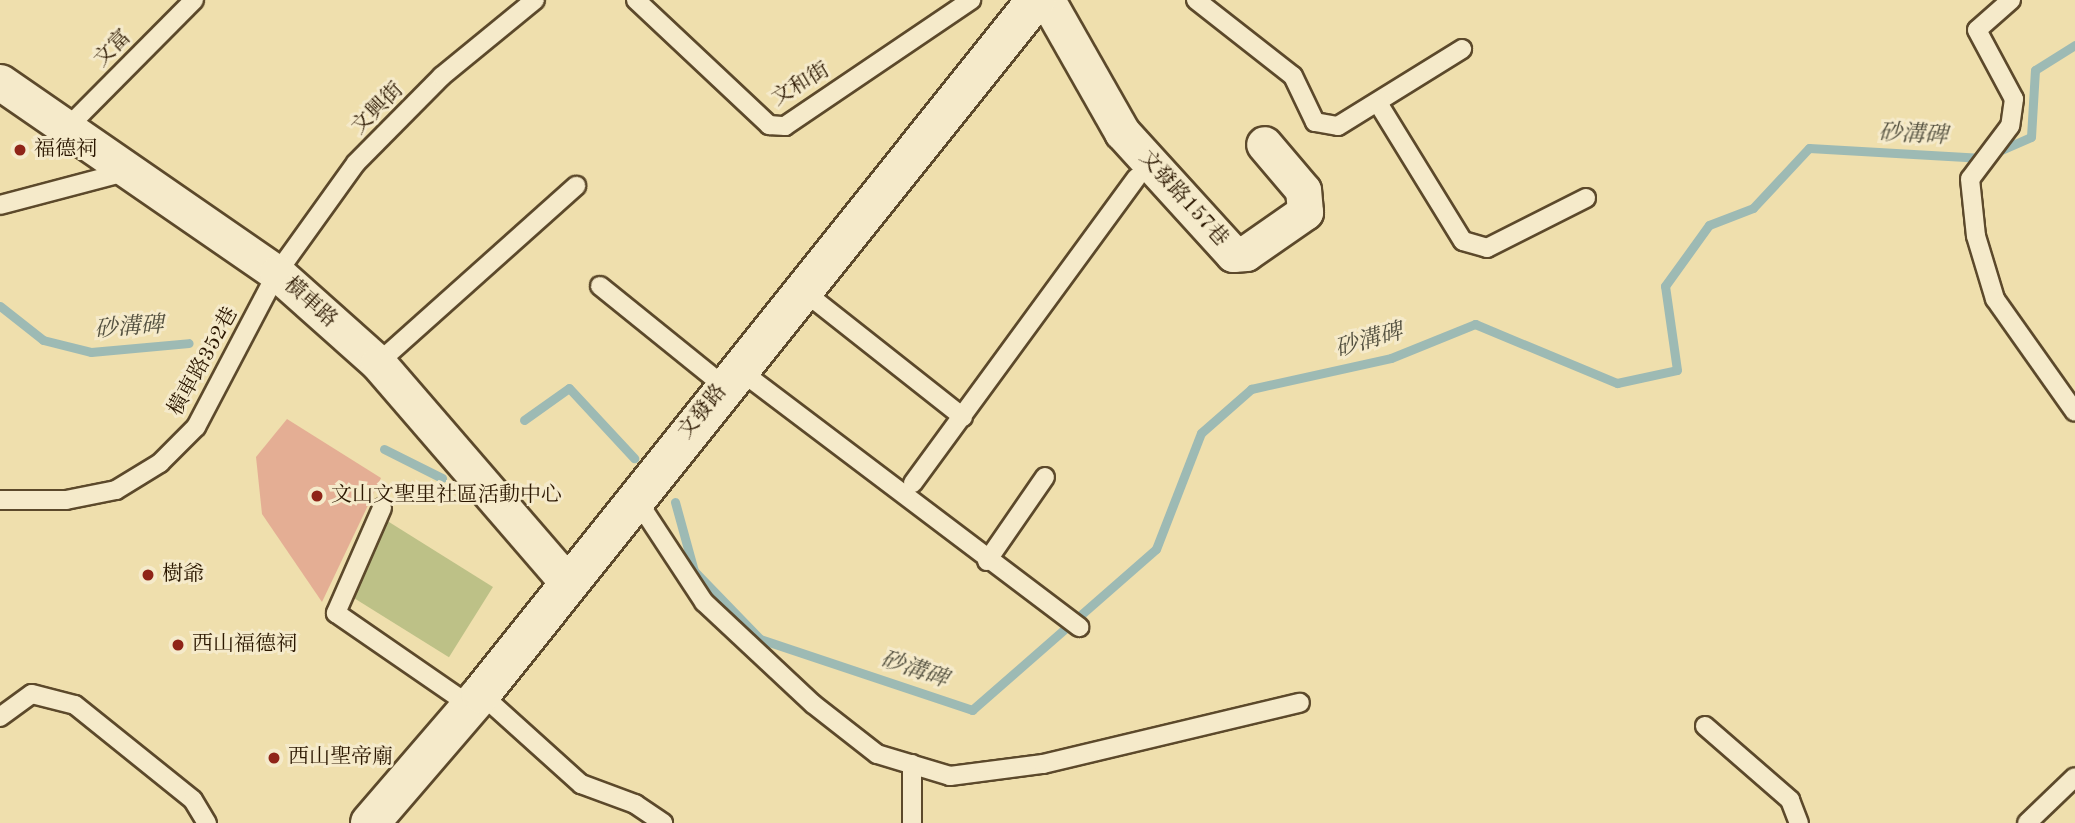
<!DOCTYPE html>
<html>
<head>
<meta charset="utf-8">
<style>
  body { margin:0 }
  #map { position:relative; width:2075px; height:823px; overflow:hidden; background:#efdfad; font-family:"Old Standard TT","Noto Serif TC",serif }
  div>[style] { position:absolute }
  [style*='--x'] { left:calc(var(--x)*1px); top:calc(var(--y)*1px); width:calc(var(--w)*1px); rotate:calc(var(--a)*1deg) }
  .green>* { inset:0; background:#bdc187; transform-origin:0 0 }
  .stream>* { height:9px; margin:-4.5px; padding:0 4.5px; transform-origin:4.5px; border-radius:4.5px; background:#9dbab4 }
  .building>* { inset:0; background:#e4ae94 }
  .roads { filter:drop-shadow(2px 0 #5c492b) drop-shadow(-2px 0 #5c492b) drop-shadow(0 2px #5c492b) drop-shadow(0 -2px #5c492b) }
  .lane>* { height:18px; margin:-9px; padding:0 9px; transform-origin:9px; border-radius:9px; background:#f5eaca }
  .street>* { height:35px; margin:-17.5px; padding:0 17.5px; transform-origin:17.5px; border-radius:17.5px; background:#f5eaca }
  .secondary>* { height:38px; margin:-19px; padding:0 19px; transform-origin:19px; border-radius:19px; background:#f5eaca }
  .dots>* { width:19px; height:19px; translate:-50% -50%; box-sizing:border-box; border:4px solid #f5eaca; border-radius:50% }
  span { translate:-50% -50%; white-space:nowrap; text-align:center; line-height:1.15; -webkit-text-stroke:6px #f5eaca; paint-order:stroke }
  .street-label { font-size:21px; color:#2b1700 }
  .poi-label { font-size:21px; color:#2b1700 }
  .left { translate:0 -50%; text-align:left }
  .water-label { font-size:23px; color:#53503f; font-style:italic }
</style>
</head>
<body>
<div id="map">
  <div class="green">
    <i style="left:381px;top:517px;width:132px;height:83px;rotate:32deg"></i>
  </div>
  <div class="stream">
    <i style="--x:0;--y:306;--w:55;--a:38.3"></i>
    <i style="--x:43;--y:340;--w:49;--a:14"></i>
    <i style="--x:91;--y:352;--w:98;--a:-5.2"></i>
    <i style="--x:524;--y:420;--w:55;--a:-35.4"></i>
    <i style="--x:569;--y:388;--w:96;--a:47.1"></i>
    <i style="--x:384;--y:449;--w:65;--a:26.6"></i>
    <i style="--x:675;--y:502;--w:72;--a:74.6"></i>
    <i style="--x:694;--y:571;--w:95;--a:45.9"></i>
    <i style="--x:760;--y:639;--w:224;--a:18.5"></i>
    <i style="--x:972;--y:710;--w:244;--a:-41.2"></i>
    <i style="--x:1156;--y:549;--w:124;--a:-68.8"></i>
    <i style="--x:1201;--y:433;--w:67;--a:-41.3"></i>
    <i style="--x:1251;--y:389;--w:143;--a:-12.5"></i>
    <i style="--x:1391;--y:358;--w:91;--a:-22"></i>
    <i style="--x:1475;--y:324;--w:154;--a:22.6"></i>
    <i style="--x:1617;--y:383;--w:61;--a:-12.2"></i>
    <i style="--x:1677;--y:370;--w:85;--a:-98.1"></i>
    <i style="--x:1665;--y:286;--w:75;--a:-54.2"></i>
    <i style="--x:1709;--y:225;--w:47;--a:-21.1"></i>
    <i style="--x:1753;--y:208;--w:82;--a:-47"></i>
    <i style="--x:1809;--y:148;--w:174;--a:3.3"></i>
    <i style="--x:1983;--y:158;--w:52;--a:-23.6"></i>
    <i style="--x:2031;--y:137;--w:67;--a:-86.6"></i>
    <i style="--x:2035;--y:70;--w:47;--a:-32"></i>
  </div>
  <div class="building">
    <i style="clip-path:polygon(287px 419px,381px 478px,322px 602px,262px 514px,256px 457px)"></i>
  </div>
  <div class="roads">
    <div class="lane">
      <i style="--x:636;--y:0;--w:183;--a:43.2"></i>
      <i style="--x:769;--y:125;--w:16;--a:4"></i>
      <i style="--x:785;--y:126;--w:225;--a:-34.1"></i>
      <i style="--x:1196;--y:0;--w:123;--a:38.1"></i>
      <i style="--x:1293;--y:76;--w:51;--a:64.4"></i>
      <i style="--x:1315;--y:122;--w:23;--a:10"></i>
      <i style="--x:1338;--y:126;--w:146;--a:-31.8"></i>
      <i style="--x:2011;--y:0;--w:45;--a:138.6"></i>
      <i style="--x:1977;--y:30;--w:78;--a:61.8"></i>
      <i style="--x:2014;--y:99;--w:27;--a:98"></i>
      <i style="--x:2010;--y:126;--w:66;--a:127"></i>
      <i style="--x:1970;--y:179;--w:57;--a:84"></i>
      <i style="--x:1976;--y:236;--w:66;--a:73.2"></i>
      <i style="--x:1995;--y:299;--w:138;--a:54.7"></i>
      <i style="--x:1378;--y:103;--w:162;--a:58.4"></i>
      <i style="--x:1463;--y:241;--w:25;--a:16"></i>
      <i style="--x:1487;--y:248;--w:111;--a:-26.8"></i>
      <i style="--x:65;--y:130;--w:183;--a:-45.2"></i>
      <i style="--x:0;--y:205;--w:133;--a:-14.8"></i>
      <i style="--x:600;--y:286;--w:159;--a:38.9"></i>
      <i style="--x:802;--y:290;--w:205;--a:38.3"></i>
      <i style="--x:378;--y:363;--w:266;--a:-41.8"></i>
      <i style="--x:738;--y:369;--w:428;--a:37.1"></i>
      <i style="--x:913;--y:483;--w:378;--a:-53.8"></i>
      <i style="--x:635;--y:497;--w:126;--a:56.7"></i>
      <i style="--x:704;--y:602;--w:149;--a:43.1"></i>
      <i style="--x:813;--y:704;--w:81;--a:38"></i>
      <i style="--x:877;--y:754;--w:76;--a:16.8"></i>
      <i style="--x:950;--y:776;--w:94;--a:-7.4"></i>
      <i style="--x:1043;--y:764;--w:264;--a:-13.4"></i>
      <i style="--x:0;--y:500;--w:66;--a:0"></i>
      <i style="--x:66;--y:500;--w:51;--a:-11.3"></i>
      <i style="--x:116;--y:490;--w:52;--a:-31.5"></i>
      <i style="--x:160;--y:463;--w:51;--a:-45"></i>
      <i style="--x:196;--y:427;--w:174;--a:-62.3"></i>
      <i style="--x:277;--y:273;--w:135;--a:-54.3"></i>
      <i style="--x:356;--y:163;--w:122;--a:-45.3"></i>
      <i style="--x:442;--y:76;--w:120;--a:-39.3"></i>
      <i style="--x:382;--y:508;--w:115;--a:113.7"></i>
      <i style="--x:336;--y:613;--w:164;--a:34.6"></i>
      <i style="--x:987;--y:561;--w:102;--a:-55.4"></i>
      <i style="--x:481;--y:694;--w:135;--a:42"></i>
      <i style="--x:581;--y:784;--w:58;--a:20.3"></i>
      <i style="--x:635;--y:804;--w:34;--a:34"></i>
      <i style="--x:0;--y:717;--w:39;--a:-36"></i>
      <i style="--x:32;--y:694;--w:44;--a:14.3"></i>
      <i style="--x:75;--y:705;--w:151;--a:38.8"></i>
      <i style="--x:193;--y:800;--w:27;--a:59"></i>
      <i style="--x:1705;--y:726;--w:113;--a:41"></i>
      <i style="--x:1790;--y:800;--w:25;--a:69"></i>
      <i style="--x:912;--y:764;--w:59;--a:90"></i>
      <i style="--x:2027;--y:823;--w:66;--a:-43.8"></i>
    </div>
    <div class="street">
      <i style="--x:1047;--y:0;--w:152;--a:60.4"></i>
      <i style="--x:1122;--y:132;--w:165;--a:47.7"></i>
      <i style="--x:1233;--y:254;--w:13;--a:-4"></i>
      <i style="--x:1246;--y:253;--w:72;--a:-34.8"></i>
      <i style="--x:1305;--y:212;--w:22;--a:-95"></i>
      <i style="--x:1303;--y:190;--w:60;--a:-130.3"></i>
      <i style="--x:0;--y:82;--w:336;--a:34.6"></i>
      <i style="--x:277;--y:273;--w:135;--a:41.7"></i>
      <i style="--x:378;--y:363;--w:291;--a:49.2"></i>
    </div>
    <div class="secondary">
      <i style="--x:370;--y:823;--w:170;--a:-49.3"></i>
      <i style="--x:481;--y:694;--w:889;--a:-51.35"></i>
    </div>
  </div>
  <div class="dots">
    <i style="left:20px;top:150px;background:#8f2418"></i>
    <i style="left:317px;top:496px;background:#8f2418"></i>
    <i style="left:148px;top:575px;background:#8f2418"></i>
    <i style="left:178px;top:645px;background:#8f2418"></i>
    <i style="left:274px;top:758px;background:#8f2418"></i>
  </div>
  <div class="street-label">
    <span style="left:113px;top:49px;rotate:-45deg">文富</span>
    <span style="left:801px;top:85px;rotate:-31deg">文和街</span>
    <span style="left:378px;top:109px;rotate:-45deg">文興街</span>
    <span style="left:1183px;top:199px;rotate:48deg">文發路157巷</span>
    <span style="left:310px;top:303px;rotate:42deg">橫車路</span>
    <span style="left:204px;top:362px;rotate:-61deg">橫車路352巷</span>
    <span style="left:703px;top:412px;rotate:-51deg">文發路</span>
  </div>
  <div class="poi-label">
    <span class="left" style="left:34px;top:150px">福德祠</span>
    <span class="left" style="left:331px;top:496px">文山文聖里社區活動中心</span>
    <span class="left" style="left:162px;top:575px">樹爺</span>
    <span class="left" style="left:192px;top:645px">西山福德祠</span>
    <span class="left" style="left:288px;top:758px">西山聖帝廟</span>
  </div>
  <div class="water-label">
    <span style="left:1913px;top:135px;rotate:3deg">砂溝碑</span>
    <span style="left:129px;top:328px;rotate:-4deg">砂溝碑</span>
    <span style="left:1369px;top:341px;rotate:-16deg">砂溝碑</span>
    <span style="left:914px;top:670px;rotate:19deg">砂溝碑</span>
  </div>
</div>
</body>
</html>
